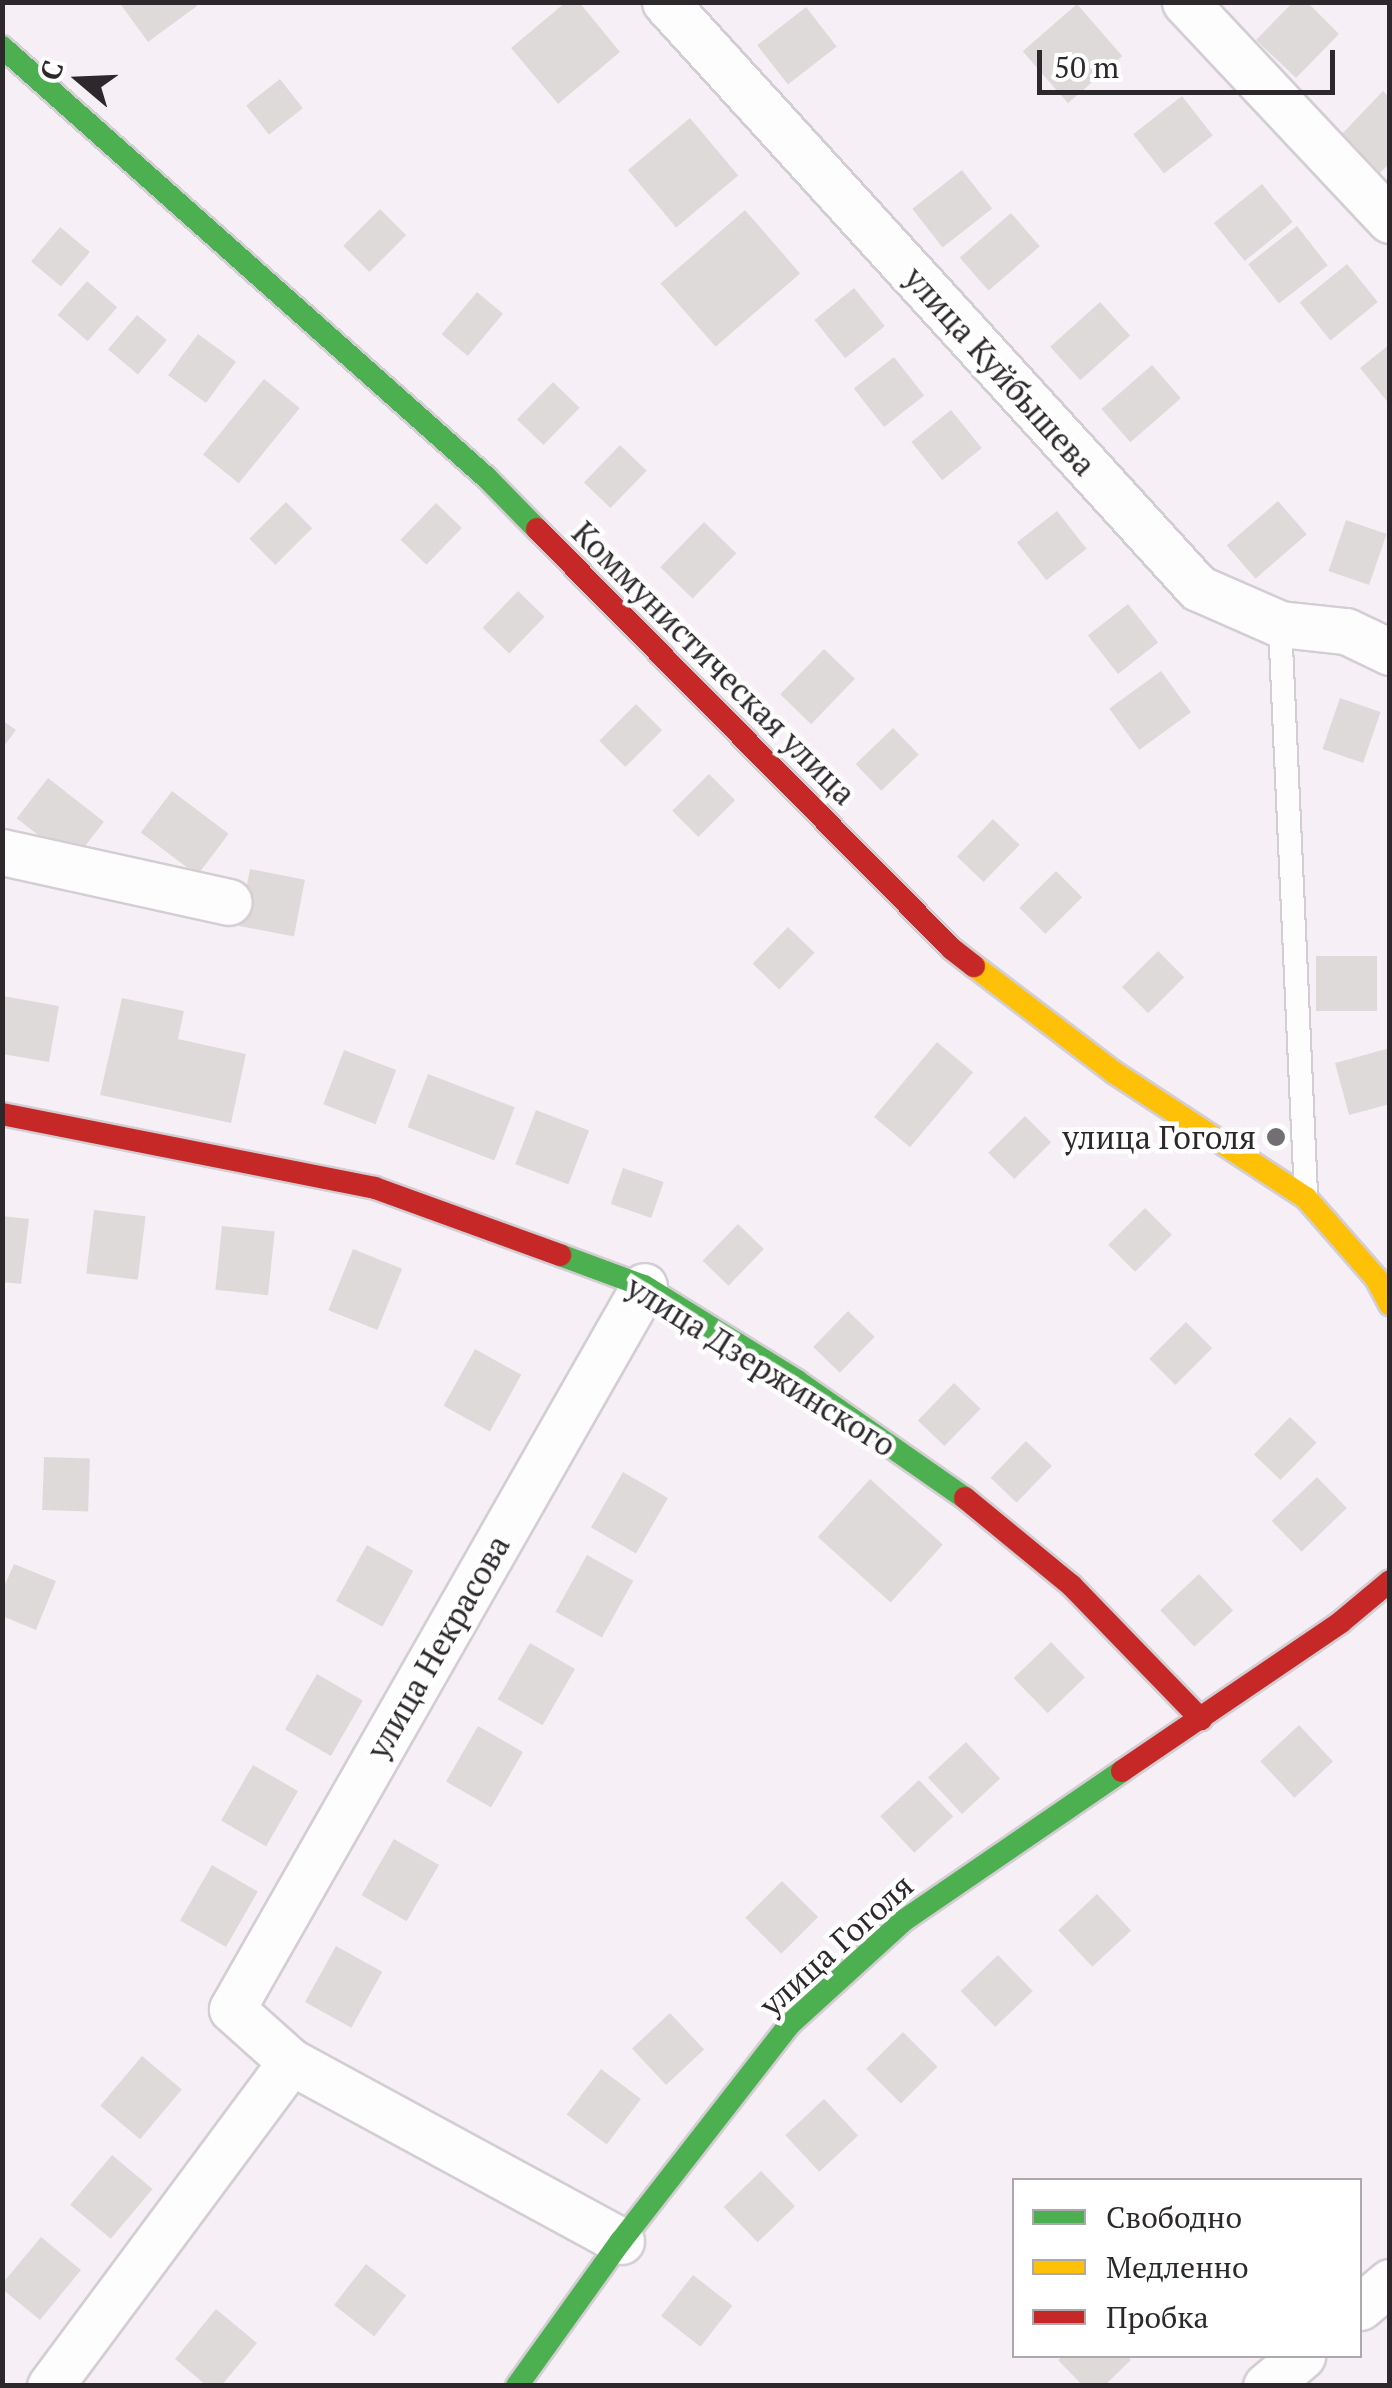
<!DOCTYPE html>
<html>
<head>
<meta charset="utf-8">
<style>
  body { margin:0 }
  #map { position:relative; width:1392px; height:2388px; overflow:hidden; background:#f6f0f6; font-family:"PT Serif",serif }
  div>[style] { position:absolute }
  [style*='--x'] { left:calc(var(--x)*1px); top:calc(var(--y)*1px); width:calc(var(--w)*1px); rotate:calc(var(--a)*1deg) }
  .building>* { inset:0; background:#dfdada; transform-origin:0 0 }
  .roads { filter:drop-shadow(2px 0 #d3ced3) drop-shadow(-2px 0 #d3ced3) drop-shadow(0 2px #d3ced3) drop-shadow(0 -2px #d3ced3) }
  .lane>* { height:22px; margin:-11px; padding:0 11px; transform-origin:11px; border-radius:11px; background:#fefdfe }
  .street>* { height:45px; margin:-22.5px; padding:0 22.5px; transform-origin:22.5px; border-radius:22.5px; background:#fefdfe }
  .fast>* { height:22px; margin:-11px; padding:0 11px; transform-origin:11px; border-radius:11px; background:#4caf50 }
  .slow>* { height:22px; margin:-11px; padding:0 11px; transform-origin:11px; border-radius:11px; background:#ffc107 }
  .jam>* { height:22px; margin:-11px; padding:0 11px; transform-origin:11px; border-radius:11px; background:#c62828 }
  .dots>* { width:28px; height:28px; translate:-50% -50%; box-sizing:border-box; border:5px solid #fff; border-radius:50% }
  span { translate:-50% -50%; white-space:nowrap; text-align:center; line-height:1.15; -webkit-text-stroke:9px #fff; paint-order:stroke }
  .street-label { font-size:32px; color:#2c282c }
  .poi-label { font-size:32px; color:#2c282c }
  .right { translate:-100% -50%; text-align:right }
  .frame { position:absolute; inset:0; border:5px solid #2c282c; pointer-events:none }
  .legend { position:absolute; left:1012px; top:2178px; width:350px; height:180px; box-sizing:border-box; background:#fff; border:2px solid #aba9ab; margin:0; padding:12px 18px; list-style:none; font-size:30px; color:#2c282c }
  .legend li { display:flex; align-items:center; gap:20px; height:50px }
  .legend b { width:50px; border:2px solid #aba9ab }
  .north { position:absolute; left:30px; top:30px; width:100px; height:100px; -webkit-text-stroke:8px #fff; paint-order:stroke; rotate:289deg; font-size:28px; font-weight:700; line-height:40px; text-align:center; color:#2c282c }
  .north::after { content:''; display:block; margin:auto; width:35px; height:45px; background:#2c282c; clip-path:polygon(50% 0,100% 100%,50% 72%,0 100%) }
  .scale { position:absolute; left:1037px; top:50px; width:298px; height:45px; box-sizing:border-box; border:5px solid #2c282c; border-top:0; padding-left:12px; font-size:30px; line-height:35px; white-space:nowrap; color:#2c282c; -webkit-text-stroke:8px #fff; paint-order:stroke }
</style>
</head>
<body>
<div id="map">
  <div class="building">
    <i style="clip-path:polygon(119px 2px,195px 2px,197px 6px,148px 42px)"></i>
    <i style="clip-path:polygon(566px 2px,579px 2px,620px 52px,558px 104px,511px 48px)"></i>
    <i style="clip-path:polygon(1293px 2px,1307px 2px,1339px 34px,1296px 78px,1256px 40px)"></i>
    <i style="left:1077px;top:4px;width:69px;height:72px;rotate:49deg"></i>
    <i style="left:806px;top:7px;width:50px;height:62px;rotate:52deg"></i>
    <i style="left:280px;top:79px;width:37px;height:43px;rotate:52deg"></i>
    <i style="clip-path:polygon(1383px 91px,1390px 98px,1390px 163px,1379px 174px,1340px 136px)"></i>
    <i style="left:1182px;top:96px;width:50px;height:62px;rotate:52deg"></i>
    <i style="left:690px;top:118px;width:75px;height:81px;rotate:50deg"></i>
    <i style="left:962px;top:170px;width:49px;height:63px;rotate:52deg"></i>
    <i style="left:1262px;top:184px;width:49px;height:62px;rotate:51deg"></i>
    <i style="left:380px;top:209px;width:37px;height:52px;rotate:45deg"></i>
    <i style="left:745px;top:210px;width:84px;height:112px;rotate:49deg"></i>
    <i style="left:1011px;top:213px;width:44px;height:68px;rotate:49deg"></i>
    <i style="left:1297px;top:226px;width:50px;height:62px;rotate:52deg"></i>
    <i style="left:60px;top:227px;width:39px;height:45px;rotate:40deg"></i>
    <i style="left:1347px;top:264px;width:49px;height:61px;rotate:51deg"></i>
    <i style="left:87px;top:281px;width:40px;height:45px;rotate:41deg"></i>
    <i style="left:854px;top:288px;width:49px;height:51px;rotate:51deg"></i>
    <i style="left:477px;top:292px;width:34px;height:55px;rotate:40deg"></i>
    <i style="left:1100px;top:302px;width:45px;height:67px;rotate:48deg"></i>
    <i style="left:137px;top:315px;width:39px;height:45px;rotate:40deg"></i>
    <i style="left:198px;top:334px;width:47px;height:51px;rotate:36deg"></i>
    <i style="clip-path:polygon(1390px 344px,1390px 405px,1360px 368px)"></i>
    <i style="left:894px;top:357px;width:49px;height:51px;rotate:52deg"></i>
    <i style="left:1152px;top:365px;width:44px;height:67px;rotate:49deg"></i>
    <i style="left:264px;top:379px;width:46px;height:97px;rotate:39deg"></i>
    <i style="left:553px;top:382px;width:37px;height:52px;rotate:44deg"></i>
    <i style="left:951px;top:410px;width:49px;height:51px;rotate:51deg"></i>
    <i style="left:620px;top:445px;width:37px;height:52px;rotate:44deg"></i>
    <i style="left:1278px;top:501px;width:44px;height:68px;rotate:49deg"></i>
    <i style="left:286px;top:502px;width:37px;height:52px;rotate:45deg"></i>
    <i style="left:436px;top:503px;width:36px;height:51px;rotate:44deg"></i>
    <i style="left:1057px;top:511px;width:48px;height:51px;rotate:52deg"></i>
    <i style="left:1346px;top:520px;width:43px;height:54px;rotate:19deg"></i>
    <i style="left:704px;top:522px;width:45px;height:63px;rotate:44deg"></i>
    <i style="left:518px;top:591px;width:37px;height:51px;rotate:44deg"></i>
    <i style="left:1128px;top:604px;width:49px;height:51px;rotate:52deg"></i>
    <i style="left:824px;top:649px;width:43px;height:63px;rotate:44deg"></i>
    <i style="left:1161px;top:671px;width:51px;height:64px;rotate:54deg"></i>
    <i style="left:1340px;top:698px;width:43px;height:54px;rotate:19deg"></i>
    <i style="left:636px;top:704px;width:37px;height:52px;rotate:45deg"></i>
    <i style="clip-path:polygon(2px 720px,16px 730px,2px 749px)"></i>
    <i style="left:893px;top:728px;width:37px;height:52px;rotate:46deg"></i>
    <i style="left:709px;top:774px;width:37px;height:52px;rotate:45deg"></i>
    <i style="left:48px;top:778px;width:71px;height:51px;rotate:38deg"></i>
    <i style="left:172px;top:791px;width:71px;height:52px;rotate:37deg"></i>
    <i style="left:993px;top:819px;width:37px;height:52px;rotate:44deg"></i>
    <i style="left:250px;top:869px;width:56px;height:58px;rotate:11deg"></i>
    <i style="left:1056px;top:871px;width:37px;height:52px;rotate:45deg"></i>
    <i style="left:788px;top:927px;width:37px;height:51px;rotate:44deg"></i>
    <i style="left:1158px;top:951px;width:37px;height:51px;rotate:45deg"></i>
    <i style="left:1316px;top:956px;width:61px;height:55px"></i>
    <i style="clip-path:polygon(3px 996px,59px 1006px,49px 1062px,2px 1054px)"></i>
    <i style="clip-path:polygon(122px 998px,184px 1011px,178px 1039px,246px 1054px,231px 1123px,100px 1095px)"></i>
    <i style="left:937px;top:1042px;width:47px;height:98px;rotate:40deg"></i>
    <i style="clip-path:polygon(1390px 1048px,1390px 1104px,1349px 1115px,1335px 1063px)"></i>
    <i style="left:344px;top:1050px;width:56px;height:58px;rotate:21deg"></i>
    <i style="left:428px;top:1074px;width:93px;height:57px;rotate:21deg"></i>
    <i style="left:536px;top:1110px;width:57px;height:58px;rotate:21deg"></i>
    <i style="left:1025px;top:1116px;width:37px;height:52px;rotate:45deg"></i>
    <i style="left:623px;top:1168px;width:43px;height:38px;rotate:19deg"></i>
    <i style="left:1145px;top:1208px;width:38px;height:52px;rotate:45deg"></i>
    <i style="left:94px;top:1210px;width:52px;height:64px;rotate:7deg"></i>
    <i style="clip-path:polygon(2px 1216px,29px 1219px,21px 1284px,2px 1282px)"></i>
    <i style="left:738px;top:1224px;width:36px;height:51px;rotate:44deg"></i>
    <i style="left:222px;top:1226px;width:53px;height:64px;rotate:6deg"></i>
    <i style="left:353px;top:1249px;width:53px;height:66px;rotate:22deg"></i>
    <i style="left:848px;top:1311px;width:37px;height:50px;rotate:44deg"></i>
    <i style="left:1186px;top:1322px;width:37px;height:52px;rotate:45deg"></i>
    <i style="left:475px;top:1349px;width:53px;height:65px;rotate:29deg"></i>
    <i style="left:954px;top:1383px;width:37px;height:52px;rotate:44deg"></i>
    <i style="left:1290px;top:1417px;width:37px;height:52px;rotate:44deg"></i>
    <i style="left:1026px;top:1441px;width:36px;height:51px;rotate:44deg"></i>
    <i style="left:44px;top:1457px;width:46px;height:53px;rotate:2deg"></i>
    <i style="left:623px;top:1472px;width:52px;height:64px;rotate:30deg"></i>
    <i style="left:1317px;top:1477px;width:43px;height:63px;rotate:46deg"></i>
    <i style="left:870px;top:1479px;width:98px;height:78px;rotate:42deg"></i>
    <i style="left:367px;top:1545px;width:53px;height:64px;rotate:29deg"></i>
    <i style="left:587px;top:1555px;width:53px;height:65px;rotate:29deg"></i>
    <i style="clip-path:polygon(14px 1564px,56px 1581px,36px 1630px,2px 1616px,2px 1591px)"></i>
    <i style="left:1199px;top:1574px;width:50px;height:53px;rotate:47deg"></i>
    <i style="left:1051px;top:1642px;width:49px;height:52px;rotate:46deg"></i>
    <i style="left:530px;top:1643px;width:52px;height:65px;rotate:30deg"></i>
    <i style="left:317px;top:1674px;width:53px;height:64px;rotate:30deg"></i>
    <i style="left:1299px;top:1725px;width:50px;height:53px;rotate:47deg"></i>
    <i style="left:478px;top:1726px;width:52px;height:64px;rotate:30deg"></i>
    <i style="left:966px;top:1742px;width:50px;height:52px;rotate:47deg"></i>
    <i style="left:253px;top:1765px;width:52px;height:64px;rotate:30deg"></i>
    <i style="left:919px;top:1780px;width:50px;height:53px;rotate:47deg"></i>
    <i style="left:394px;top:1839px;width:52px;height:65px;rotate:30deg"></i>
    <i style="left:212px;top:1865px;width:53px;height:64px;rotate:30deg"></i>
    <i style="left:782px;top:1881px;width:51px;height:52px;rotate:45deg"></i>
    <i style="left:1097px;top:1894px;width:50px;height:53px;rotate:47deg"></i>
    <i style="left:336px;top:1946px;width:53px;height:64px;rotate:29deg"></i>
    <i style="left:998px;top:1955px;width:50px;height:52px;rotate:46deg"></i>
    <i style="left:670px;top:2013px;width:50px;height:52px;rotate:47deg"></i>
    <i style="left:903px;top:2032px;width:49px;height:52px;rotate:45deg"></i>
    <i style="left:142px;top:2056px;width:52px;height:65px;rotate:40deg"></i>
    <i style="left:601px;top:2069px;width:50px;height:57px;rotate:37deg"></i>
    <i style="left:824px;top:2099px;width:50px;height:53px;rotate:47deg"></i>
    <i style="left:112px;top:2155px;width:53px;height:65px;rotate:40deg"></i>
    <i style="left:761px;top:2171px;width:49px;height:52px;rotate:46deg"></i>
    <i style="clip-path:polygon(41px 2237px,81px 2270px,40px 2320px,2px 2289px,2px 2284px)"></i>
    <i style="left:366px;top:2264px;width:51px;height:52px;rotate:38deg"></i>
    <i style="left:693px;top:2275px;width:50px;height:52px;rotate:38deg"></i>
    <i style="clip-path:polygon(216px 2309px,257px 2343px,221px 2386px,207px 2386px,175px 2359px)"></i>
    <i style="clip-path:polygon(1063px 2356px,1127px 2356px,1131px 2360px,1104px 2386px,1083px 2386px,1058px 2360px)"></i>
  </div>
  <div class="roads">
    <div class="lane">
      <i style="--x:1280;--y:624;--w:571;--a:87.39"></i>
    </div>
    <div class="street">
      <i style="--x:665;--y:2;--w:792;--a:47.71"></i>
      <i style="--x:1198;--y:588;--w:90;--a:23.7"></i>
      <i style="--x:1280;--y:624;--w:66;--a:6.1"></i>
      <i style="--x:1346;--y:631;--w:49;--a:25.5"></i>
      <i style="--x:1185;--y:2;--w:299;--a:46.8"></i>
      <i style="--x:2;--y:852;--w:232;--a:12.4"></i>
      <i style="--x:621;--y:2241;--w:375;--a:-151.5"></i>
      <i style="--x:291;--y:2062;--w:79;--a:-138.1"></i>
      <i style="--x:232;--y:2009;--w:832;--a:-60.32"></i>
      <i style="--x:1360;--y:2307;--w:39;--a:-40"></i>
      <i style="--x:50;--y:2386;--w:404;--a:-53.4"></i>
      <i style="--x:1266;--y:2386;--w:47;--a:-39.8"></i>
    </div>
    <div class="fast">
      <i style="--x:2;--y:47;--w:649;--a:41.63"></i>
      <i style="--x:487;--y:478;--w:71;--a:45.6"></i>
      <i style="--x:560;--y:1255;--w:90;--a:20.3"></i>
      <i style="--x:644;--y:1286;--w:180;--a:31.8"></i>
      <i style="--x:797;--y:1381;--w:205;--a:34.9"></i>
      <i style="--x:517;--y:2386;--w:178;--a:-54.4"></i>
      <i style="--x:621;--y:2241;--w:275;--a:-52.1"></i>
      <i style="--x:790;--y:2024;--w:153;--a:-42.3"></i>
      <i style="--x:903;--y:1921;--w:265;--a:-34.4"></i>
    </div>
    <div class="slow">
      <i style="--x:974;--y:966;--w:177;--a:37.2"></i>
      <i style="--x:1115;--y:1073;--w:228;--a:33.2"></i>
      <i style="--x:1306;--y:1198;--w:106;--a:48.8"></i>
      <i style="--x:1376;--y:1278;--w:30;--a:62"></i>
    </div>
    <div class="jam">
      <i style="--x:537;--y:529;--w:590;--a:45.34"></i>
      <i style="--x:952;--y:949;--w:28;--a:38"></i>
      <i style="--x:2;--y:1114;--w:380;--a:11.2"></i>
      <i style="--x:375;--y:1188;--w:197;--a:19.9"></i>
      <i style="--x:965;--y:1498;--w:137;--a:39.4"></i>
      <i style="--x:1071;--y:1585;--w:187;--a:45.9"></i>
      <i style="--x:1122;--y:1771;--w:265;--a:-34.2"></i>
      <i style="--x:1341;--y:1622;--w:64;--a:-39.9"></i>
    </div>
  </div>
  <div class="dots">
    <i style="left:1276px;top:1137px;background:#736e73"></i>
  </div>
  <div class="street-label">
    <span style="left:1000px;top:371px;rotate:48deg">улица Куйбышева</span>
    <span style="left:714px;top:663px;rotate:45deg">Коммунистическая улица</span>
    <span style="left:761px;top:1366px;rotate:32deg">улица Дзержинского</span>
    <span style="left:438px;top:1647px;rotate:-60deg">улица Некрасова</span>
    <span style="left:836px;top:1945px;rotate:-42deg">улица Гоголя</span>
  </div>
  <div class="poi-label">
    <span class="right" style="left:1256px;top:1137px">улица Гоголя</span>
  </div>
  <div class="frame"></div>
  <ul class="legend">
  <li><b style="height:12px;background:#4caf50"></b>Свободно</li>
  <li><b style="height:12px;background:#ffc107"></b>Медленно</li>
  <li><b style="height:12px;background:#c62828"></b>Пробка</li>
  </ul>
  <div class="north">С</div>
  <div class="scale">50 m</div>
</div>
</body>
</html>
